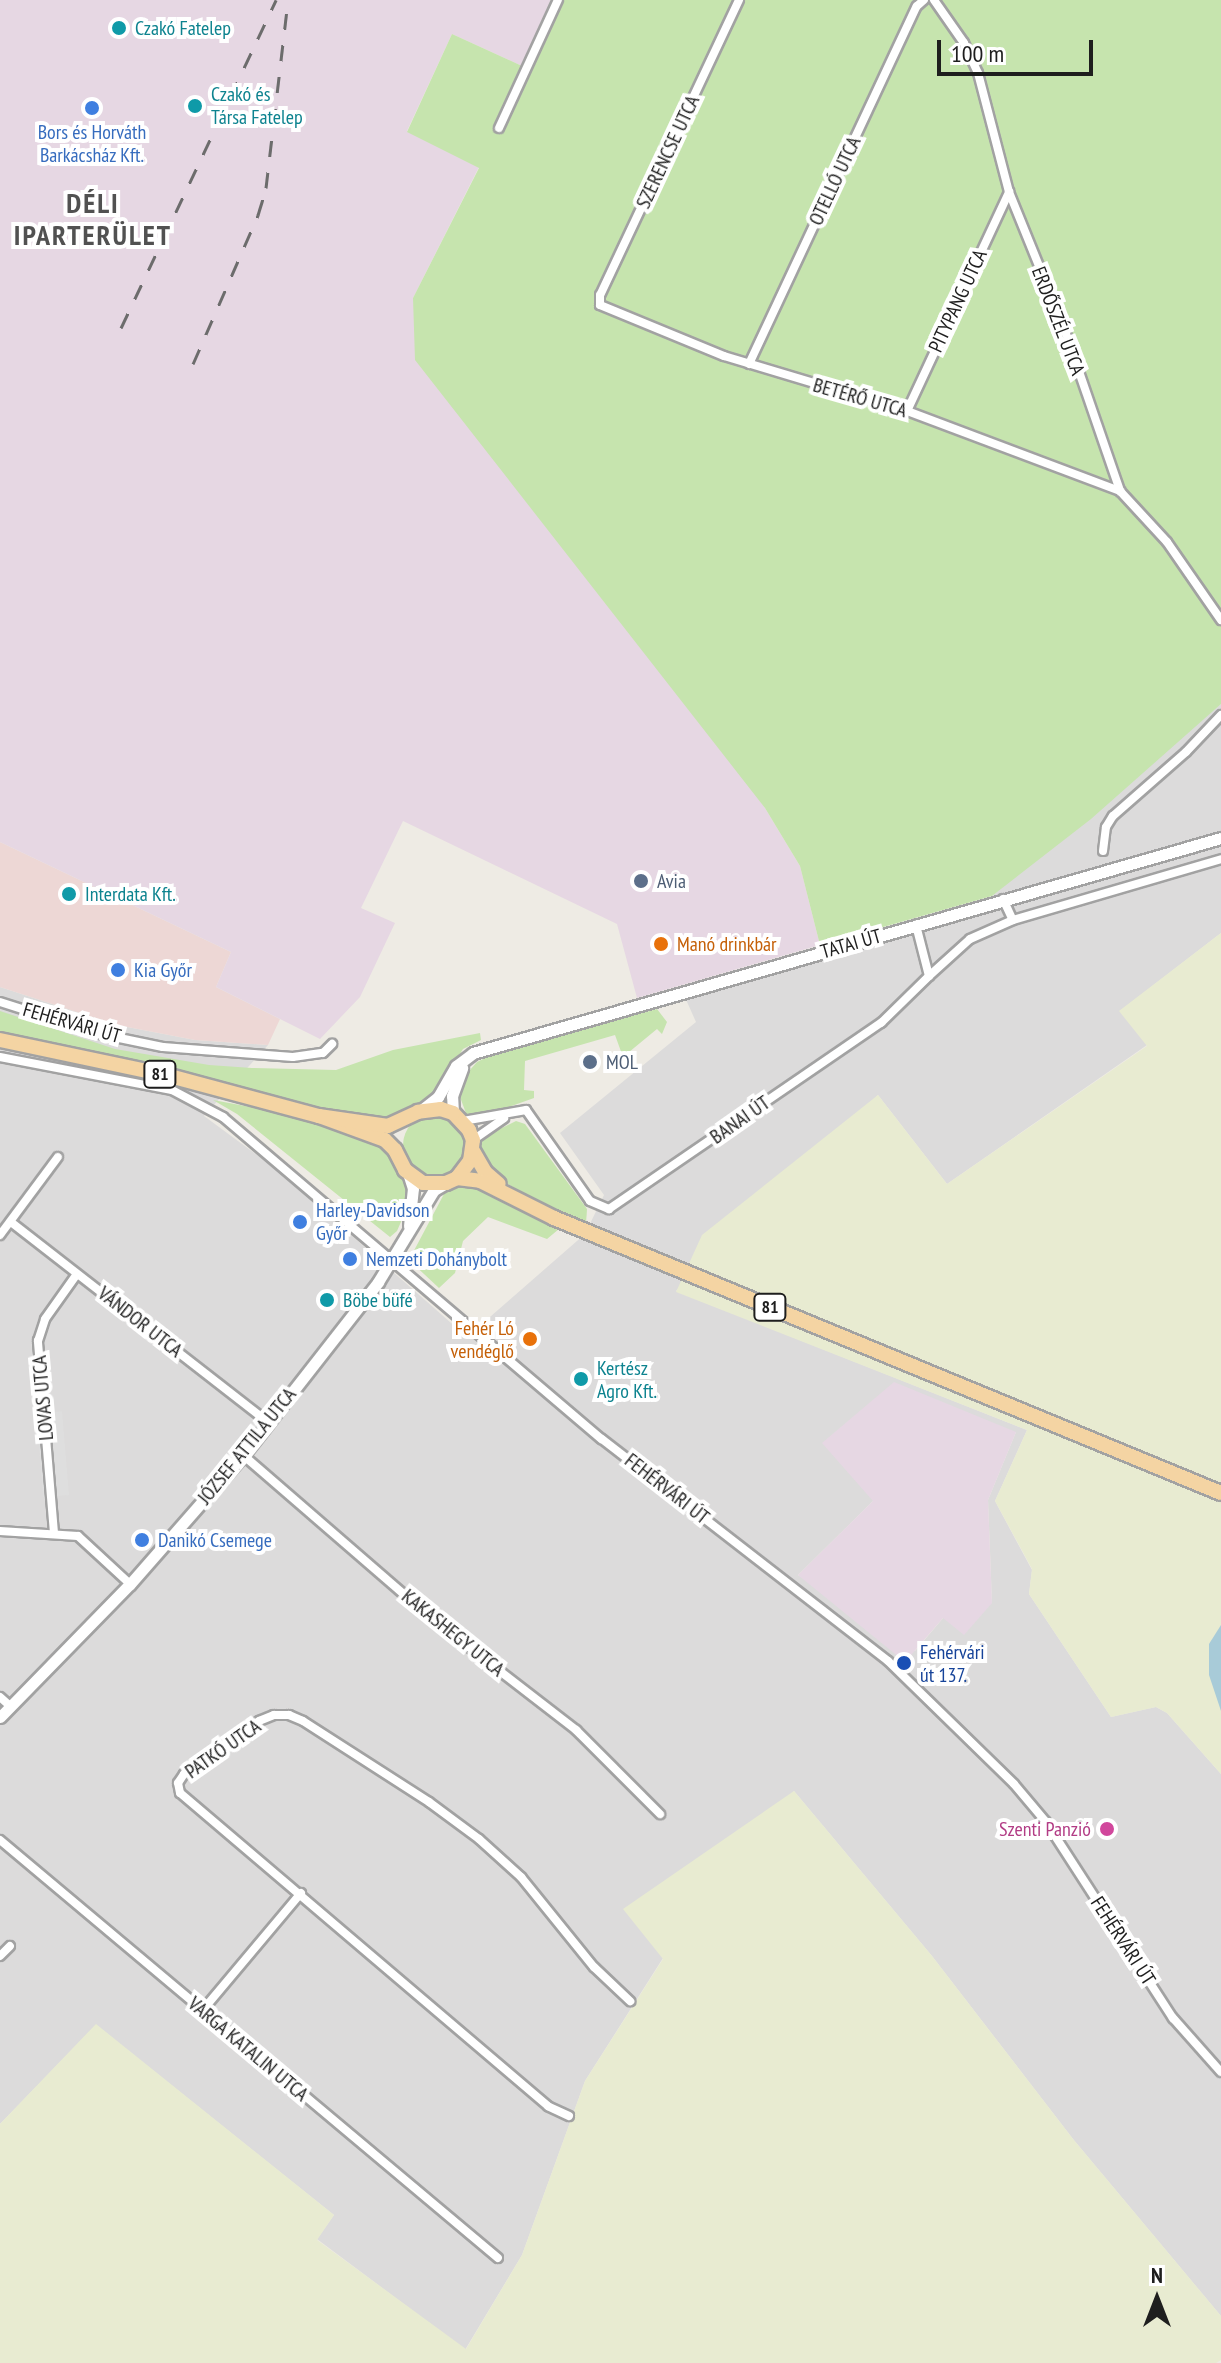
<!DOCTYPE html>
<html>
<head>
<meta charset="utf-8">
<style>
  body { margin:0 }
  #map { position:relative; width:1221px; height:2363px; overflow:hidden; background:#eeebe4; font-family:"PT Sans Narrow",sans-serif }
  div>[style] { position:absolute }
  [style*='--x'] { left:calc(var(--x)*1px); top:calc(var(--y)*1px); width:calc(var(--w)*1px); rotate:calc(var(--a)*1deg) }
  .residential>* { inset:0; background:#dcdbdb }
  .commercial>* { inset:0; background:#edd7d5 }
  .industrial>* { inset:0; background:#e6d7e3 }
  .farmland>* { inset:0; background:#e8ebd1 }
  .grass>* { inset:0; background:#c6e4ae }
  .round { border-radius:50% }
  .parking>* { inset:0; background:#dedede }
  .water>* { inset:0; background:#a8cbd8 }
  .roads { filter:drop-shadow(2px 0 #a2a2a2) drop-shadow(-2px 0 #a2a2a2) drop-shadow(0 2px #a2a2a2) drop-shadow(0 -2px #a2a2a2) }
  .minor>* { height:8px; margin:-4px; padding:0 4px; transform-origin:4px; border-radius:4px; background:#fff }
  .tertiary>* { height:11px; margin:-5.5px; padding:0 5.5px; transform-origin:5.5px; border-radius:5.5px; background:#fff }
  .primary>* { height:14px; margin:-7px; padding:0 7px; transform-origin:7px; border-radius:7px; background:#f4d4a3 }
  .rail>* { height:3px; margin-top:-1.5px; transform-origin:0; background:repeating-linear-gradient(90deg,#6c6c6c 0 16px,transparent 0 32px) }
  .dots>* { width:22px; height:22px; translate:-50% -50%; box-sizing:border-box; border:4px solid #fff; border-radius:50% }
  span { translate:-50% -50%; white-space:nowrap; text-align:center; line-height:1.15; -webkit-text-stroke:8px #fff; paint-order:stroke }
  .shield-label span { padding:2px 6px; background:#fff; border:2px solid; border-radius:6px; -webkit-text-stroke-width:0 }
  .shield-label { font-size:18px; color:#1e1e1e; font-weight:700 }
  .culture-label { font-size:20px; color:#0d838f }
  .left { translate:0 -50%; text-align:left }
  .shop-label { font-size:20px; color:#366cbe }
  .street-label { font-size:20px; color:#1e1e1e }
  .service-label { font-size:20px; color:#4e5e75 }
  .food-label { font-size:20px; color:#c56008 }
  .right { translate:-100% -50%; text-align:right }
  .transit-label { font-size:20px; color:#164399 }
  .hotel-label { font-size:20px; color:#b23c85 }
  .district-label { font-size:28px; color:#515151; font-weight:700; letter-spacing:2px }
  .north { position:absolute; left:1117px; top:2259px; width:80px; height:80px; -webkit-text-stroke:6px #fff; paint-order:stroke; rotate:0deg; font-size:22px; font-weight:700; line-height:32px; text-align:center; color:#1e1e1e }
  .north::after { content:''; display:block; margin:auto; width:28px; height:36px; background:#1e1e1e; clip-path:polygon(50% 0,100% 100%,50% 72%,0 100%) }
  .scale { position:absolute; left:937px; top:40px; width:156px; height:36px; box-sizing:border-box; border:4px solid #1e1e1e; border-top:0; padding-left:10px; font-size:24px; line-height:28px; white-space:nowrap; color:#1e1e1e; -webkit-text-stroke:6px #fff; paint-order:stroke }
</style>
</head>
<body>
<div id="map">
  <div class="residential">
    <i style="clip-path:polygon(evenodd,1221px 704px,1221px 933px,1120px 1011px,1147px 1045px,947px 1184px,878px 1095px,676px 1291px,1027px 1430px,995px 1501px,1032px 1570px,1029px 1594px,1111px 1717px,1156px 1707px,1167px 1713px,1221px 1774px,1221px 2316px,1073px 2139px,932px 1956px,794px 1791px,663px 1958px,585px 2081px,522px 2255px,465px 2350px,317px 2239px,334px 2215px,96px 2025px,0 2124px,0 987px,117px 1025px,195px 1040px,268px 1045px,204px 1116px,276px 1169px,467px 1337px,585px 1234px,604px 1195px,560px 1133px,696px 1022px,680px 986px,992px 896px,1221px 704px,1016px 1432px,988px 1500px,992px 1603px,944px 1617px,915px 1651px,798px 1575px,873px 1501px,1016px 1432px)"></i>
  </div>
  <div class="commercial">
    <i style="clip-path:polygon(0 842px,231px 952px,216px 987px,280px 1019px,268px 1045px,195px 1040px,117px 1025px,0 987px)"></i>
  </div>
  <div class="industrial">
    <i style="clip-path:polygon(0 0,551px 0,522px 66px,452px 34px,407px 131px,479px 167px,413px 298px,765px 808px,800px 866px,820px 945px,637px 998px,617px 924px,403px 821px,361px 908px,395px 923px,360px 997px,320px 1039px,216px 987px,231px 952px,0 842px)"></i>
    <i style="clip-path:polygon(894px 1382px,1016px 1432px,988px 1500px,992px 1603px,964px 1635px,943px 1618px,905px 1662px,798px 1575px,873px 1501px,822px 1443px)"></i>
  </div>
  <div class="farmland">
    <i style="clip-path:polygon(1221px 933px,1221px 1774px,1167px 1713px,1156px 1707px,1111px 1717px,1029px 1594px,1032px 1569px,995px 1501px,1027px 1430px,676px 1292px,702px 1235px,878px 1095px,947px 1184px,1147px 1046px,1119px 1011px)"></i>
    <i style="clip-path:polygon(794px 1791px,932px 1956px,1073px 2139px,1221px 2316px,1221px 2360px,1216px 2363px,0 2363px,0 2124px,96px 2024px,334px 2215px,317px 2240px,466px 2349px,522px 2255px,585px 2081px,663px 1959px,623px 1909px)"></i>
  </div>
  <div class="grass">
    <i style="clip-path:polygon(551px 0,1221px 0,1221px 704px,1091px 819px,992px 896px,820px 945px,800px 866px,765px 808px,415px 360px,413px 298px,479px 168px,407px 132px,452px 34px,522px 66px)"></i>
    <i style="clip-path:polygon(657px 1009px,667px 1022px,662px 1034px,657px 1029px,623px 1057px,615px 1035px,525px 1061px,524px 1090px,534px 1091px,534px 1098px,486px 1115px,467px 1116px,460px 1097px,462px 1079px,477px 1062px,495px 1053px)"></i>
    <i style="clip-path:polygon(0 1011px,115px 1049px,209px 1065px,252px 1068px,336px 1070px,393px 1050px,480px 1033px,481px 1040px,463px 1049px,437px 1091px,392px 1120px,331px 1111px,178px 1071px,71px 1050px,0 1031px)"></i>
    <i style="clip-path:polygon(213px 1100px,282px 1113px,333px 1127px,386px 1148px,409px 1190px,407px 1208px,397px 1231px,390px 1237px,237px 1114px)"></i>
    <i class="round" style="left:403px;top:1114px;width:62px;height:62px"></i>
    <i style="clip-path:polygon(516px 1121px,525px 1124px,587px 1209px,586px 1224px,550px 1210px,495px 1176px,477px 1148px,481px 1138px)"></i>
    <i style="clip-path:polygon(469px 1183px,565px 1224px,547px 1239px,488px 1217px,463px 1241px,455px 1273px,439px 1288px,409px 1260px,444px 1194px,457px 1186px)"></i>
  </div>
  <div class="parking">
    <i style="clip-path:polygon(31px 1340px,38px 1341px,45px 1413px,62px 1411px,69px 1495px,43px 1497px)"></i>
  </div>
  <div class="water">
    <i style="clip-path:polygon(1221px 1625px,1221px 1711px,1209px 1675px,1209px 1644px)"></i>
  </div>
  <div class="roads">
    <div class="minor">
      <i style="--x:739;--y:0;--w:326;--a:115.2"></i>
      <i style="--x:600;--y:295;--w:10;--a:90"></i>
      <i style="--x:600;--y:305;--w:134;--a:22.4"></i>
      <i style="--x:724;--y:356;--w:191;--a:16.7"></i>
      <i style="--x:907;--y:411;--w:228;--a:20.6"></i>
      <i style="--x:934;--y:0;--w:52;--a:55.1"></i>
      <i style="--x:964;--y:43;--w:33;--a:65"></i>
      <i style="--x:978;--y:73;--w:123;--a:75.4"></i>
      <i style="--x:1009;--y:192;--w:144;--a:67.9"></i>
      <i style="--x:1063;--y:325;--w:176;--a:71"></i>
      <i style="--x:1120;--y:491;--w:69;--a:47.3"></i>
      <i style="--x:1167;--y:542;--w:95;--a:55.3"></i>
      <i style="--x:499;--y:128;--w:141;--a:-65.3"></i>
      <i style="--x:749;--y:364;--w:395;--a:-64.9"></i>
      <i style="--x:917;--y:6;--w:9;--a:-41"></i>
      <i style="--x:907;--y:411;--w:242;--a:-65"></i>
      <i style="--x:1103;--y:851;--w:24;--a:-83"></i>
      <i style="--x:1106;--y:827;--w:13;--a:-58"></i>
      <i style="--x:1113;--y:816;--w:97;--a:-41.2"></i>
      <i style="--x:1186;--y:752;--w:51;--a:-46.6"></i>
      <i style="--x:1003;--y:899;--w:23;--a:65"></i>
      <i style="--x:929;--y:976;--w:55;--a:-42.1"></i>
      <i style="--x:970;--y:939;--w:47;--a:-23.8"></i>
      <i style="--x:1013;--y:920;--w:217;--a:-16.3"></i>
      <i style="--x:0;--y:1002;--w:105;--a:17.7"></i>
      <i style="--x:100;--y:1034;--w:64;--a:11.7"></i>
      <i style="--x:163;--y:1047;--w:130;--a:4.4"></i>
      <i style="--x:293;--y:1057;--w:30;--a:-8"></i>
      <i style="--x:323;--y:1053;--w:13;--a:-45"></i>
      <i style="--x:0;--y:1057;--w:175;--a:10.9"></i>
      <i style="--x:172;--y:1090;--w:58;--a:27.9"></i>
      <i style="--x:223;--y:1117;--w:497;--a:40.4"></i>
      <i style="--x:602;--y:1439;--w:362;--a:37.8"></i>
      <i style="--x:888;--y:1661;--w:176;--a:44.3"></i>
      <i style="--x:1014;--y:1784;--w:50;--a:49.9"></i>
      <i style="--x:1046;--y:1822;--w:234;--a:57.1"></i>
      <i style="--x:1173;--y:2018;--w:72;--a:48.4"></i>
      <i style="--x:526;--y:1110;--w:111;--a:54.9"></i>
      <i style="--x:590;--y:1201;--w:21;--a:23"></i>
      <i style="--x:609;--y:1209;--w:330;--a:-34.4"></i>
      <i style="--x:881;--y:1023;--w:67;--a:-44.4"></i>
      <i style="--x:929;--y:976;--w:53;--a:-104.3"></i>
      <i style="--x:463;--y:1121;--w:64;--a:-9.9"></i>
      <i style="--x:473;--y:1140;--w:38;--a:-35"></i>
      <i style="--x:11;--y:1222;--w:327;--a:37.9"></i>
      <i style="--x:0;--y:1235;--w:97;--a:-53.4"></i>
      <i style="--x:243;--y:1455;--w:247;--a:40.9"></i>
      <i style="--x:430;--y:1617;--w:185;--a:37.7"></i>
      <i style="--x:576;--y:1730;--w:119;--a:45"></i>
      <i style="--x:0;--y:1531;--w:78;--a:3.7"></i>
      <i style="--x:78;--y:1536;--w:71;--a:42.7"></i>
      <i style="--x:54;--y:1533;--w:193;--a:-94.8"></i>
      <i style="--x:38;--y:1341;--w:23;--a:-72"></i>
      <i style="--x:45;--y:1319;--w:55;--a:-54.6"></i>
      <i style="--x:0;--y:1697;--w:15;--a:42"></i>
      <i style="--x:0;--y:1840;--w:650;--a:40.01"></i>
      <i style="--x:0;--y:1956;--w:14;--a:-45"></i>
      <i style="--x:202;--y:2011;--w:154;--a:-50"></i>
      <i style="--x:569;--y:2116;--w:23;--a:-155"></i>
      <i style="--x:548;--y:2106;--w:483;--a:-139.6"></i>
      <i style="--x:180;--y:1793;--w:10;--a:-101"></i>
      <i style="--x:178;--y:1783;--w:11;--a:-56"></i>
      <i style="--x:184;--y:1774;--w:92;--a:-35.2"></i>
      <i style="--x:259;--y:1721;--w:16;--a:-22"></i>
      <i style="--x:274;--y:1715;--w:15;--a:0"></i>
      <i style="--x:289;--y:1715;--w:15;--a:23"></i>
      <i style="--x:303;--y:1721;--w:150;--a:32.7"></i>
      <i style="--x:429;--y:1802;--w:62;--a:36.5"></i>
      <i style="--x:479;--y:1839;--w:57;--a:42.1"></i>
      <i style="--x:521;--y:1877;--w:116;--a:51"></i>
      <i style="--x:594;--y:1967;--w:50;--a:43.4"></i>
    </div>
    <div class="tertiary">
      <i style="--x:420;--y:1111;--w:23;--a:-38"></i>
      <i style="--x:438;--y:1097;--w:36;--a:-60"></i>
      <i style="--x:456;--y:1066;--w:21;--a:-37"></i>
      <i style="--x:473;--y:1053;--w:778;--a:-16.04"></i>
      <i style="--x:453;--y:1113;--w:17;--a:-93"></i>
      <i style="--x:452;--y:1096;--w:30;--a:-70"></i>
      <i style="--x:408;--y:1173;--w:16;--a:72"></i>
      <i style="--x:413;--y:1188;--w:38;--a:96"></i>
      <i style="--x:0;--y:1717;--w:186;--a:-45.7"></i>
      <i style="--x:130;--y:1584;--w:171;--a:-48.8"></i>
      <i style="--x:243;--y:1455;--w:219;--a:-52"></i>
      <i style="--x:378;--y:1282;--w:108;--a:-58.7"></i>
      <i style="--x:434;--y:1190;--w:14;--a:-30"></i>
    </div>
    <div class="primary">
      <i style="--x:0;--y:1040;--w:170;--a:11.9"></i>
      <i style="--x:166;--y:1075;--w:158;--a:15"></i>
      <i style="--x:319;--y:1116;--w:70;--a:20"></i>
      <i style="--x:385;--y:1140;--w:14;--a:45"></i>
      <i style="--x:395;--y:1150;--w:22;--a:63"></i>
      <i style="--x:405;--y:1170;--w:22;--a:36"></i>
      <i style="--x:423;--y:1183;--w:23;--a:0"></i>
      <i style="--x:446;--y:1183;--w:12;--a:-24"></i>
      <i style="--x:457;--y:1178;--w:21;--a:-53"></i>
      <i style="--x:470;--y:1161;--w:21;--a:-82"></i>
      <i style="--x:473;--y:1140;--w:11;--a:-112"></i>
      <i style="--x:469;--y:1130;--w:23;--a:-133"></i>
      <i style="--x:453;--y:1113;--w:13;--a:-162"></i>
      <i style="--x:441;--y:1109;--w:23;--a:173"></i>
      <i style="--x:418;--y:1112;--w:33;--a:155"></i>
      <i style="--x:388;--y:1126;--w:70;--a:-171.8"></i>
      <i style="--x:473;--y:1151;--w:24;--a:60"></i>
      <i style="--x:485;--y:1172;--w:18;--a:41"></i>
      <i style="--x:457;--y:1178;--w:23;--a:7"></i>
      <i style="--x:480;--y:1181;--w:83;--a:26.6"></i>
      <i style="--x:554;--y:1218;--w:721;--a:22.41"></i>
    </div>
  </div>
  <div class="rail">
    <i style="--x:121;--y:328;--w:363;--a:-64.7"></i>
    <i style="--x:193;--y:364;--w:163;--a:-66.4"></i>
    <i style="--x:258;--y:215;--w:28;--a:-73"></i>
    <i style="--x:266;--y:188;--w:189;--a:-83.3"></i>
  </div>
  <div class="dots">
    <i style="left:119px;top:28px;background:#0f9aa8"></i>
    <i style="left:195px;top:106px;background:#0f9aa8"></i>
    <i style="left:92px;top:108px;background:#3f7fe0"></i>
    <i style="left:641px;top:881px;background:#5c6f8a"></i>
    <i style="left:69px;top:894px;background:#0f9aa8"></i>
    <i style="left:661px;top:944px;background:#e8710a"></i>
    <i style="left:118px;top:970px;background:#3f7fe0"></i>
    <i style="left:590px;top:1062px;background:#5c6f8a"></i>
    <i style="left:300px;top:1222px;background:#3f7fe0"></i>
    <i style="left:350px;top:1259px;background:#3f7fe0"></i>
    <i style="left:327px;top:1300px;background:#0f9aa8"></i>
    <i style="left:530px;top:1339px;background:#e8710a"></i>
    <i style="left:581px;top:1379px;background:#0f9aa8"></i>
    <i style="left:142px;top:1540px;background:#3f7fe0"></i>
    <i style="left:904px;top:1663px;background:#1a4fb4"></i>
    <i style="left:1107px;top:1829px;background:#d1479c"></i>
  </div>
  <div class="shield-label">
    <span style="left:160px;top:1074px">81</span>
    <span style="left:770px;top:1307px">81</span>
  </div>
  <div class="culture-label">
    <span class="left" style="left:135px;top:28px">Czakó Fatelep</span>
    <span class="left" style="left:211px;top:106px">Czakó és<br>Társa Fatelep</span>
    <span class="left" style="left:85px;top:894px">Interdata Kft.</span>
    <span class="left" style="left:343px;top:1300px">Böbe büfé</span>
    <span class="left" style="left:597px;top:1380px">Kertész<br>Agro Kft.</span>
  </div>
  <div class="shop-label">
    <span style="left:92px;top:144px">Bors és Horváth<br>Barkácsház Kft.</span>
    <span class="left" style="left:134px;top:970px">Kia Győr</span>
    <span class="left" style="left:316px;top:1222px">Harley-Davidson<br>Győr</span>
    <span class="left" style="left:366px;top:1259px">Nemzeti Dohánybolt</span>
    <span class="left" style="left:158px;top:1540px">Danikó Csemege</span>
  </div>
  <div class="street-label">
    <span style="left:668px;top:152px;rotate:-65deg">SZERENCSE UTCA</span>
    <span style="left:835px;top:181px;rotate:-65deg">OTELLÓ UTCA</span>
    <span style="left:958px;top:301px;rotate:-65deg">PITYPANG UTCA</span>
    <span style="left:1058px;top:321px;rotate:69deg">ERDŐSZÉL UTCA</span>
    <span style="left:860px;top:398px;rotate:16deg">BETÉRŐ UTCA</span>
    <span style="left:851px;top:944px;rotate:-16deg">TATAI ÚT</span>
    <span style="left:72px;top:1023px;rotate:16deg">FEHÉRVÁRI ÚT</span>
    <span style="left:740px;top:1120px;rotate:-35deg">BANAI ÚT</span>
    <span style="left:140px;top:1322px;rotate:38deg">VÁNDOR UTCA</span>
    <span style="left:43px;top:1398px;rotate:-95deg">LOVAS UTCA</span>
    <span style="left:247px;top:1446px;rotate:-51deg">JÓZSEF ATTILA UTCA</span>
    <span style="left:667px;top:1489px;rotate:38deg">FEHÉRVÁRI ÚT</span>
    <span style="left:453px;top:1633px;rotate:39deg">KAKASHEGY UTCA</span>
    <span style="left:223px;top:1749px;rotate:-35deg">PATKÓ UTCA</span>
    <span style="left:1123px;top:1941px;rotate:57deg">FEHÉRVÁRI ÚT</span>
    <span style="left:248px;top:2049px;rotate:40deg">VARGA KATALIN UTCA</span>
  </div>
  <div class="service-label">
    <span class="left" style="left:657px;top:881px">Avia</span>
    <span class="left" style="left:606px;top:1062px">MOL</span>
  </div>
  <div class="food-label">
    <span class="left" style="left:677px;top:944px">Manó drinkbár</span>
    <span class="right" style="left:514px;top:1340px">Fehér Ló<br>vendéglő</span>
  </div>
  <div class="transit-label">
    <span class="left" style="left:920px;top:1664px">Fehérvári<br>út 137.</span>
  </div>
  <div class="hotel-label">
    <span class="right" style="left:1091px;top:1829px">Szenti Panzió</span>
  </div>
  <div class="district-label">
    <span style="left:93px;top:219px">DÉLI<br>IPARTERÜLET</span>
  </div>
  <div class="north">N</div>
  <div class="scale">100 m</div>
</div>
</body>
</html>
